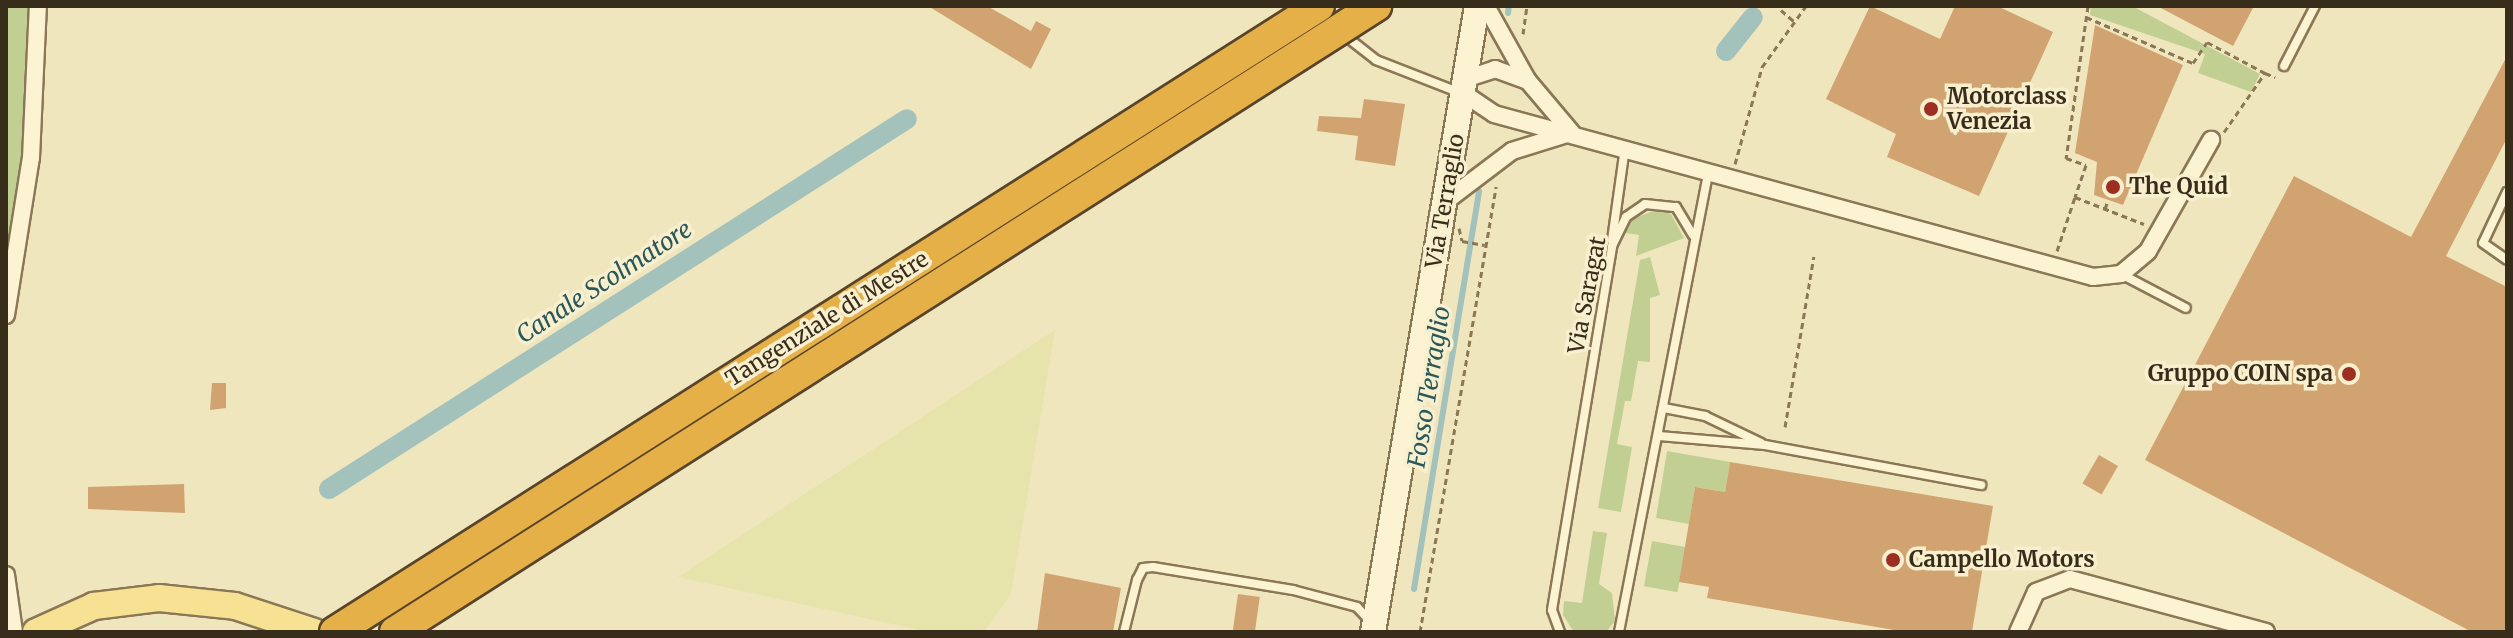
<!DOCTYPE html>
<html>
<head>
<meta charset="utf-8">
<style>
  body { margin:0 }
  #map { position:relative; width:2513px; height:638px; overflow:hidden; background:#f0e6be; font-family:Merriweather,serif }
  div>[style] { position:absolute }
  [style*='--x'] { left:calc(var(--x)*1px); top:calc(var(--y)*1px); width:calc(var(--w)*1px); rotate:calc(var(--a)*1deg) }
  .farmland>* { inset:0; background:#e6e3ab }
  .green>* { inset:0; background:#c1cf92; transform-origin:0 0 }
  .stream>* { height:6px; margin:-3px; padding:0 3px; transform-origin:3px; border-radius:3px; background:#a2c2bb }
  .canal>* { height:20px; margin:-10px; padding:0 10px; transform-origin:10px; border-radius:10px; background:#a2c2bb }
  .building>* { inset:0; background:#d1a371; transform-origin:0 0 }
  .path>* { height:3px; margin-top:-1.5px; transform-origin:0; background:repeating-linear-gradient(90deg,#8a7756 0 6px,transparent 0 10px) }
  .roads { filter:drop-shadow(2px 0 #8a7756) drop-shadow(-2px 0 #8a7756) drop-shadow(0 2px #8a7756) drop-shadow(0 -2px #8a7756) }
  .service>* { height:8px; margin:-4px; padding:0 4px; transform-origin:4px; border-radius:4px; background:#fbf3d2 }
  .minor>* { height:16px; margin:-8px; padding:0 8px; transform-origin:8px; border-radius:8px; background:#fbf3d2 }
  .secondary>* { height:24px; margin:-12px; padding:0 12px; transform-origin:12px; border-radius:12px; background:#fbf3d2 }
  .primary>* { height:26px; margin:-13px; padding:0 13px; transform-origin:13px; border-radius:13px; background:#f7e193 }
  .bridges { filter:drop-shadow(2px 0 #57442b) drop-shadow(-2px 0 #57442b) drop-shadow(0 2px #57442b) drop-shadow(0 -2px #57442b) }
  .motorway-bridge>* { height:30px; margin:-15px; padding:0 15px; transform-origin:15px; border-radius:15px; background:#e6b049 }
  .dots>* { width:22px; height:22px; translate:-50% -50%; box-sizing:border-box; border:4px solid #f7efce; border-radius:50% }
  span { translate:-50% -50%; white-space:nowrap; text-align:center; line-height:1.15; -webkit-text-stroke:7px #f7efce; paint-order:stroke }
  .poi-label { font-size:22px; color:#382c1b; font-weight:700 }
  .left { translate:0 -50%; text-align:left }
  .right { translate:-100% -50%; text-align:right }
  .street-label { font-size:22px; color:#382c1b }
  .water-label { font-size:24px; color:#2a5759; font-style:italic }
  .frame { position:absolute; inset:0; border:8px solid #382c1b; pointer-events:none }
</style>
</head>
<body>
<div id="map">
  <div class="farmland">
    <i style="clip-path:polygon(1055px 330px,1011px 594px,984px 632px,929px 632px,678px 577px)"></i>
  </div>
  <div class="green">
    <i style="clip-path:polygon(6px 6px,29px 6px,22px 156px,6px 261px)"></i>
    <i style="clip-path:polygon(2091px 6px,2132px 6px,2260px 74px,2251px 92px,2198px 73px,2205px 54px,2090px 15px)"></i>
    <i style="clip-path:polygon(1658px 209px,1671px 214px,1684px 238px,1636px 256px,1639px 235px,1626px 233px,1630px 220px)"></i>
    <i style="clip-path:polygon(1650px 257px,1660px 295px,1650px 298px,1650px 362px,1638px 361px,1631px 401px,1625px 401px,1617px 444px,1632px 447px,1621px 512px,1598px 508px,1640px 260px)"></i>
    <i style="clip-path:polygon(1667px 451px,1730px 462px,1725px 492px,1695px 487px,1689px 524px,1656px 518px)"></i>
    <i style="clip-path:polygon(1593px 531px,1607px 533px,1599px 584px,1612px 593px,1615px 621px,1606px 632px,1574px 632px,1563px 615px,1564px 601px,1582px 603px)"></i>
    <i style="left:1652px;top:541px;width:34px;height:46px;rotate:10deg"></i>
  </div>
  <div class="stream">
    <i style="--x:1508;--y:13;--w:7;--a:-82"></i>
    <i style="--x:1414;--y:589;--w:403;--a:-80.7"></i>
  </div>
  <div class="canal">
    <i style="--x:1726;--y:51;--w:43;--a:-51.5"></i>
    <i style="--x:329;--y:489;--w:686;--a:-32.62"></i>
  </div>
  <div class="building">
    <i style="clip-path:polygon(928px 6px,987px 6px,1031px 31px,1036px 21px,1051px 29px,1031px 69px)"></i>
    <i style="clip-path:polygon(1870px 6px,1940px 39px,1955px 6px,1997px 6px,2053px 32px,1979px 196px,1887px 157px,1896px 134px,1826px 99px)"></i>
    <i style="clip-path:polygon(2157px 6px,2254px 6px,2233px 46px)"></i>
    <i style="clip-path:polygon(2095px 25px,2183px 65px,2123px 205px,2094px 195px,2097px 162px,2075px 153px)"></i>
    <i style="clip-path:polygon(2507px 56px,2507px 138px,2446px 256px,2507px 287px,2507px 632px,2472px 632px,2145px 460px,2294px 176px,2411px 237px)"></i>
    <i style="clip-path:polygon(1364px 99px,1405px 104px,1395px 166px,1355px 160px,1358px 136px,1317px 131px,1319px 116px,1361px 118px)"></i>
    <i style="clip-path:polygon(212px 383px,226px 383px,226px 408px,210px 410px)"></i>
    <i style="left:2099px;top:455px;width:22px;height:33px;rotate:30deg"></i>
    <i style="clip-path:polygon(1730px 462px,1993px 506px,1972px 632px,1906px 632px,1707px 598px,1709px 587px,1679px 582px,1695px 487px,1725px 492px)"></i>
    <i style="clip-path:polygon(184px 484px,185px 513px,88px 509px,88px 487px)"></i>
    <i style="clip-path:polygon(1045px 573px,1121px 588px,1113px 632px,1037px 632px)"></i>
    <i style="left:1238px;top:594px;width:22px;height:39px;rotate:8deg"></i>
  </div>
  <div class="path">
    <i style="--x:2088;--y:6;--w:154;--a:98.2"></i>
    <i style="--x:2066;--y:158;--w:21;--a:19"></i>
    <i style="--x:2086;--y:165;--w:34;--a:109"></i>
    <i style="--x:2075;--y:197;--w:74;--a:21.4"></i>
    <i style="--x:1781;--y:10;--w:18;--a:41"></i>
    <i style="--x:2086;--y:17;--w:116;--a:23.3"></i>
    <i style="--x:2193;--y:63;--w:25;--a:-56"></i>
    <i style="--x:2207;--y:42;--w:66;--a:28.1"></i>
    <i style="--x:1523;--y:34;--w:28;--a:-82"></i>
    <i style="--x:2224;--y:132;--w:72;--a:-55.2"></i>
    <i style="--x:2265;--y:73;--w:11;--a:22"></i>
    <i style="--x:1735;--y:164;--w:101;--a:-74.4"></i>
    <i style="--x:1762;--y:67;--w:75;--a:-54.2"></i>
    <i style="--x:2105;--y:209;--w:9;--a:-72"></i>
    <i style="--x:1459;--y:228;--w:13;--a:77"></i>
    <i style="--x:1462;--y:241;--w:23;--a:10"></i>
    <i style="--x:2057;--y:251;--w:57;--a:-71.6"></i>
    <i style="--x:1785;--y:427;--w:173;--a:-80.4"></i>
    <i style="--x:1420;--y:632;--w:452;--a:-80.3"></i>
  </div>
  <div class="roads">
    <div class="service">
      <i style="--x:1343;--y:34;--w:42;--a:38.2"></i>
      <i style="--x:1376;--y:60;--w:88;--a:21.3"></i>
      <i style="--x:2284;--y:66;--w:68;--a:-62.7"></i>
      <i style="--x:2507;--y:192;--w:56;--a:115.2"></i>
      <i style="--x:2483;--y:243;--w:29;--a:35"></i>
      <i style="--x:1612;--y:240;--w:94;--a:-82"></i>
      <i style="--x:2121;--y:274;--w:73;--a:27.6"></i>
      <i style="--x:1664;--y:408;--w:42;--a:11"></i>
      <i style="--x:1705;--y:416;--w:62;--a:25.7"></i>
      <i style="--x:1659;--y:436;--w:106;--a:4.9"></i>
      <i style="--x:1765;--y:445;--w:220;--a:10.5"></i>
      <i style="--x:1124;--y:632;--w:54;--a:-76"></i>
      <i style="--x:1137;--y:580;--w:13;--a:-63"></i>
      <i style="--x:1143;--y:568;--w:10;--a:-6"></i>
      <i style="--x:1153;--y:567;--w:142;--a:9.3"></i>
      <i style="--x:1293;--y:590;--w:66;--a:14.9"></i>
      <i style="--x:1357;--y:607;--w:21;--a:47"></i>
      <i style="--x:1560;--y:632;--w:23;--a:-110"></i>
      <i style="--x:1552;--y:610;--w:369;--a:-80.6"></i>
      <i style="--x:1612;--y:246;--w:32;--a:-64"></i>
      <i style="--x:1626;--y:217;--w:23;--a:-34"></i>
      <i style="--x:1645;--y:204;--w:31;--a:6"></i>
      <i style="--x:1676;--y:207;--w:33;--a:59"></i>
      <i style="--x:1619;--y:632;--w:469;--a:-79"></i>
    </div>
    <div class="minor">
      <i style="--x:1486;--y:6;--w:86;--a:60.8"></i>
      <i style="--x:1528;--y:81;--w:68;--a:49.8"></i>
      <i style="--x:1465;--y:79;--w:32;--a:-18"></i>
      <i style="--x:1495;--y:69;--w:35;--a:20"></i>
      <i style="--x:1463;--y:93;--w:37;--a:34"></i>
      <i style="--x:1494;--y:114;--w:621;--a:15.22"></i>
      <i style="--x:2093;--y:277;--w:28;--a:-6"></i>
      <i style="--x:2121;--y:274;--w:35;--a:-40"></i>
      <i style="--x:2148;--y:251;--w:128;--a:-60.4"></i>
      <i style="--x:1446;--y:201;--w:83;--a:-37.1"></i>
      <i style="--x:1512;--y:151;--w:58;--a:-17.2"></i>
      <i style="--x:6;--y:315;--w:159;--a:-81"></i>
      <i style="--x:31;--y:158;--w:152;--a:-87.4"></i>
      <i style="--x:6;--y:575;--w:58;--a:82"></i>
      <i style="--x:2018;--y:632;--w:44;--a:-65.8"></i>
      <i style="--x:2036;--y:592;--w:36;--a:-21"></i>
      <i style="--x:2070;--y:579;--w:203;--a:15.1"></i>
    </div>
    <div class="secondary">
      <i style="--x:1373;--y:632;--w:635;--a:-80.57"></i>
    </div>
    <div class="primary">
      <i style="--x:36;--y:632;--w:64;--a:-24.1"></i>
      <i style="--x:94;--y:606;--w:65;--a:-7"></i>
      <i style="--x:159;--y:598;--w:76;--a:6"></i>
      <i style="--x:235;--y:606;--w:83;--a:18.2"></i>
    </div>
  </div>
  <div class="bridges">
    <div class="motorway-bridge">
      <i style="--x:335;--y:632;--w:1166;--a:-32.46"></i>
      <i style="--x:395;--y:632;--w:1164;--a:-32.54"></i>
    </div>
  </div>
  <div class="dots">
    <i style="left:1931px;top:109px;background:#9c2e22"></i>
    <i style="left:2113px;top:187px;background:#9c2e22"></i>
    <i style="left:2349px;top:374px;background:#9c2e22"></i>
    <i style="left:1893px;top:560px;background:#9c2e22"></i>
  </div>
  <div class="poi-label">
    <span class="left" style="left:1947px;top:109px">Motorclass<br>Venezia</span>
    <span class="left" style="left:2129px;top:187px">The Quid</span>
    <span class="right" style="left:2333px;top:374px">Gruppo COIN spa</span>
    <span class="left" style="left:1909px;top:560px">Campello Motors</span>
  </div>
  <div class="street-label">
    <span style="left:1445px;top:201px;rotate:-80deg">Via Terraglio</span>
    <span style="left:1587px;top:295px;rotate:-79deg">Via Saragat</span>
    <span style="left:827px;top:319px;rotate:-32deg">Tangenziale di Mestre</span>
  </div>
  <div class="water-label">
    <span style="left:604px;top:282px;rotate:-33deg">Canale Scolmatore</span>
    <span style="left:1429px;top:387px;rotate:-81deg">Fosso Terraglio</span>
  </div>
  <div class="frame"></div>
</div>
</body>
</html>
